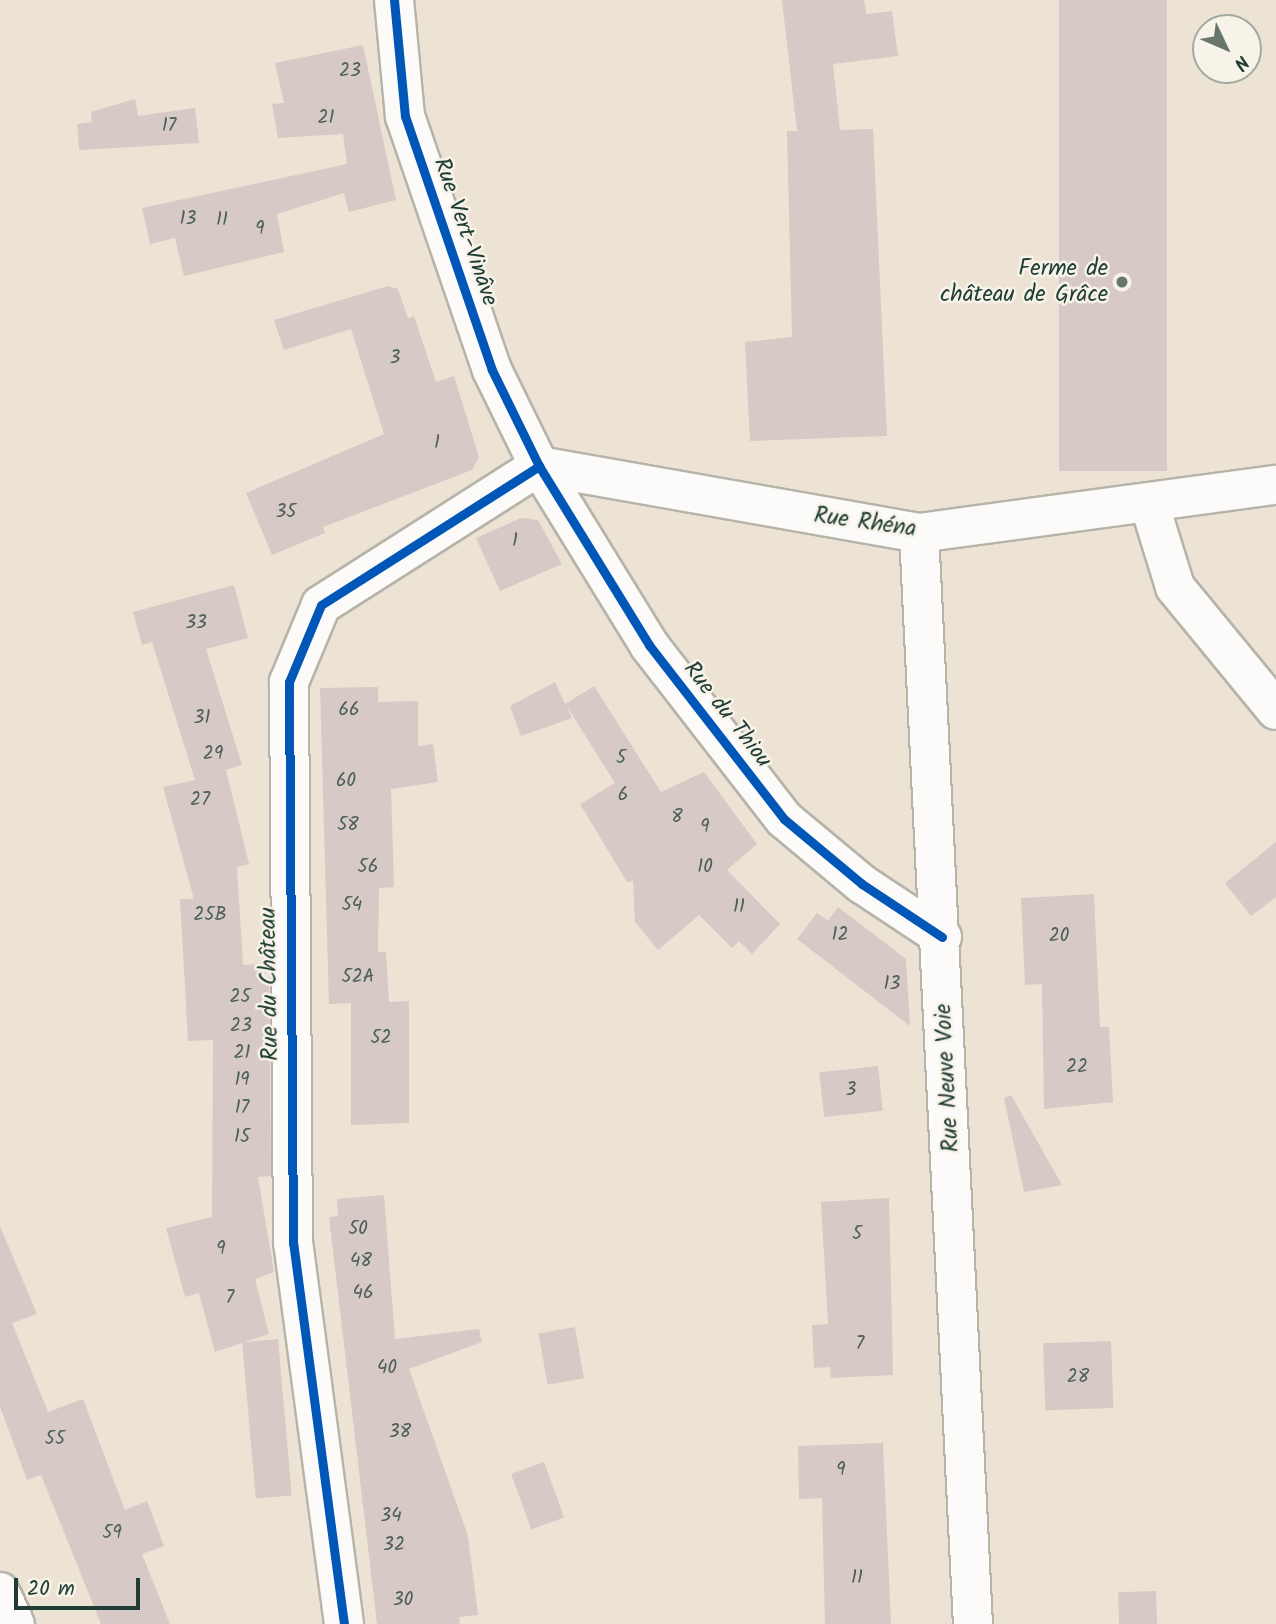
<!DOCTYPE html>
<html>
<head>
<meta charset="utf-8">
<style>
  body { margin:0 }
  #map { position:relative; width:1276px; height:1624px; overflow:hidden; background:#ece3d5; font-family:Kalam,sans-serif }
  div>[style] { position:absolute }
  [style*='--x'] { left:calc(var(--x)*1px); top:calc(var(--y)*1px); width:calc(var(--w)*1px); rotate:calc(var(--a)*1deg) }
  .building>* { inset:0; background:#d7c9c6; transform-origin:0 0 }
  .roads { filter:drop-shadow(2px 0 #b6b3a9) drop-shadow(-2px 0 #b6b3a9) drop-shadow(0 2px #b6b3a9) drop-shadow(0 -2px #b6b3a9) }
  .minor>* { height:38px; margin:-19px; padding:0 19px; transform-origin:19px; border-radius:19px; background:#fcfbf9 }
  .cycleway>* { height:9px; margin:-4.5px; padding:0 4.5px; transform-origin:4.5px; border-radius:4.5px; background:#0057b8 }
  .dots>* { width:19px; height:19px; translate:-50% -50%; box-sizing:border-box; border:4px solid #f7f3e8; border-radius:50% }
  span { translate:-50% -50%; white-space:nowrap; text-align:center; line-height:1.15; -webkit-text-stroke:5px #f7f3e8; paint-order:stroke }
  .number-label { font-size:19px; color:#4d6058 }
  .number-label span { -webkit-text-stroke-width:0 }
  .street-label { font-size:23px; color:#1f3d34 }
  .poi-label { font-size:23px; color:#1f3d34 }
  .right { translate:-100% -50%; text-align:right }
  .north { position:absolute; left:1192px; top:14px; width:70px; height:70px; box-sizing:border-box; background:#f7f3e8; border:2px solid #a1aaa0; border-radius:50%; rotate:134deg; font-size:19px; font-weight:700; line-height:28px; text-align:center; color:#1f3d34 }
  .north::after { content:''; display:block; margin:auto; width:24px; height:32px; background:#67776c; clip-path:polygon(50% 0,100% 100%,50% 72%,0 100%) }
  .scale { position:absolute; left:14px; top:1578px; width:126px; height:32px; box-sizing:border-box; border:4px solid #1f3d34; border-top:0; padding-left:9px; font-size:21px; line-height:24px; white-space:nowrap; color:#1f3d34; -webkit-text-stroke:5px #f7f3e8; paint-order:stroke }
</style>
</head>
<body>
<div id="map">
  <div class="building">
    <i style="clip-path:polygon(782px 0,864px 0,866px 14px,892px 11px,898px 56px,833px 64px,840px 130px,873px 129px,887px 436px,750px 441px,745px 342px,792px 337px,787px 131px,797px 131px)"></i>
    <i style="left:1059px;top:0;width:108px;height:471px"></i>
    <i style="clip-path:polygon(363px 45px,396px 200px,349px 212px,344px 193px,277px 214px,284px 252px,184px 276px,175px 238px,150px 244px,142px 208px,347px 164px,343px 134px,278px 138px,272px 104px,284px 103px,275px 63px)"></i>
    <i style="clip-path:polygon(135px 99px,138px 116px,195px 108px,199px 143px,79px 150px,77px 124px,92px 122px,91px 112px)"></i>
    <i style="clip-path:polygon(388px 286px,398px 289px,408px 318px,414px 316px,436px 382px,454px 376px,479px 457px,472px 470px,323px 527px,325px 533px,272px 555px,246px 493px,384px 434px,351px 329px,284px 350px,274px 320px)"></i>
    <i style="clip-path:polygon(521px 518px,538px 520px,562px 564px,500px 591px,476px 538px)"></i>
    <i style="clip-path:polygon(234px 585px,248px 638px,206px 649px,242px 765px,226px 770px,249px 864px,237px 867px,243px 965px,262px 964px,263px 982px,269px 983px,271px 1176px,258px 1177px,274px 1272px,255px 1279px,269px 1334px,215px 1352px,199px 1293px,185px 1297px,166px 1228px,212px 1217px,213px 1040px,188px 1041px,180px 899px,194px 899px,163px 787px,195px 780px,152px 642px,142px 645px,133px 612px)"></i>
    <i style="clip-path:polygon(555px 682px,565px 704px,594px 686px,661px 792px,704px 772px,757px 844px,727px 870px,780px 924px,752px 954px,739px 941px,732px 948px,699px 915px,658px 950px,635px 922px,633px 881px,627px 882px,580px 804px,615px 783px,566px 705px,572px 718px,521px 736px,510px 706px)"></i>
    <i style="clip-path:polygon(378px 687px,378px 702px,418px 701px,418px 746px,433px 744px,438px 782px,391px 789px,394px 887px,379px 888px,378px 952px,386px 952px,389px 1002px,409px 1001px,409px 1123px,351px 1125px,351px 1003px,329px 1004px,320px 688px)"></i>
    <i style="clip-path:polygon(1276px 842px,1276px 897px,1251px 916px,1225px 883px)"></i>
    <i style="clip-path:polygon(1094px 894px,1100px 1027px,1109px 1027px,1113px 1102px,1044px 1109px,1042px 984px,1025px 985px,1021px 898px)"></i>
    <i style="clip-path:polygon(838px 907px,906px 959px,910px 1026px,797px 939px,817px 913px,828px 921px)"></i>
    <i style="left:878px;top:1066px;width:45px;height:59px;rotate:84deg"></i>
    <i style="clip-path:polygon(1011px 1095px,1062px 1185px,1024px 1192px,1004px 1098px)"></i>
    <i style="clip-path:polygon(384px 1195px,395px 1339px,479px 1329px,482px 1342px,409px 1369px,468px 1536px,478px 1615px,459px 1617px,460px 1624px,377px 1624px,329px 1217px,338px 1216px,337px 1199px)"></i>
    <i style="clip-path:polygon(889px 1198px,893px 1375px,831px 1378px,830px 1367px,814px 1368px,812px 1325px,828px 1324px,821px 1202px)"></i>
    <i style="clip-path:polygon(0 1226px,37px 1314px,12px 1323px,48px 1412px,83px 1399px,125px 1510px,147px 1501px,164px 1546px,142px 1554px,170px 1624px,101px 1624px,41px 1475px,27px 1480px,0 1407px)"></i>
    <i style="left:575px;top:1327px;width:52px;height:37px;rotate:80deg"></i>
    <i style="left:278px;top:1339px;width:157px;height:36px;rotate:85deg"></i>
    <i style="left:1111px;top:1341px;width:67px;height:68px;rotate:88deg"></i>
    <i style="clip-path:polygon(883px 1443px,891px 1624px,825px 1624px,822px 1498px,799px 1499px,798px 1446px)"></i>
    <i style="left:544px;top:1462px;width:59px;height:35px;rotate:70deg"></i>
    <i style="left:1156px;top:1591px;width:33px;height:38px;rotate:88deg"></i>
  </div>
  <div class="roads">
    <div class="minor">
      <i style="--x:394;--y:0;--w:117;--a:84.6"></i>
      <i style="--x:405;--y:116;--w:268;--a:71.1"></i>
      <i style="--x:492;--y:370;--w:107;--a:63.9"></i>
      <i style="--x:539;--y:466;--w:210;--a:58.4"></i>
      <i style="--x:649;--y:645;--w:220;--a:52.2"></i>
      <i style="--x:784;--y:819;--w:102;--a:39.8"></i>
      <i style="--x:862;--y:884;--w:96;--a:33.5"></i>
      <i style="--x:539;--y:466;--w:386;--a:10"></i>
      <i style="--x:919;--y:533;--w:360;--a:-7.7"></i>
      <i style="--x:1150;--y:506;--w:85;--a:72.8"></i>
      <i style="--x:1175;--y:587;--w:159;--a:50.6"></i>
      <i style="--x:919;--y:533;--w:1092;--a:87.17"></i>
      <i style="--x:0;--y:1592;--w:35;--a:65"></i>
      <i style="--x:344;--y:1624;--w:384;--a:-97.6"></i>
      <i style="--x:293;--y:1243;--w:561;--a:-90.41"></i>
      <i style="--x:289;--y:682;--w:83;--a:-67.4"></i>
      <i style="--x:321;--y:605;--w:259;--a:-32.5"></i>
    </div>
  </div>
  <div class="cycleway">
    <i style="--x:394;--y:0;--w:117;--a:84.6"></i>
    <i style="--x:405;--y:116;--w:268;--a:71.1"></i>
    <i style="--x:492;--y:370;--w:107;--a:63.9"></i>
    <i style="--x:539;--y:466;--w:210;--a:58.4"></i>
    <i style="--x:649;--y:645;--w:220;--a:52.2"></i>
    <i style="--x:784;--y:819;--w:102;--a:39.8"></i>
    <i style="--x:862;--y:884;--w:96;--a:33.5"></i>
    <i style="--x:344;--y:1624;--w:384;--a:-97.6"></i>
    <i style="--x:293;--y:1243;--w:561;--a:-90.41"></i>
    <i style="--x:289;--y:682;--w:83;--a:-67.4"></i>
    <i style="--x:321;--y:605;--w:259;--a:-32.5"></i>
  </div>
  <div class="dots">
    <i style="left:1122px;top:282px;background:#67776c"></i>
  </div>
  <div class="number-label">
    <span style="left:350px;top:72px">23</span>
    <span style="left:326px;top:119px">21</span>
    <span style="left:169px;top:127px">17</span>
    <span style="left:188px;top:220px">13</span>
    <span style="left:222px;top:221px">11</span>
    <span style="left:260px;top:230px">9</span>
    <span style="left:395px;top:359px">3</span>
    <span style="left:437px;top:444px">1</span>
    <span style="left:286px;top:513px">35</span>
    <span style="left:515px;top:542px">1</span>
    <span style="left:196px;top:624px">33</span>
    <span style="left:349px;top:711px">66</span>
    <span style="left:202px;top:719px">31</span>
    <span style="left:213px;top:755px">29</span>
    <span style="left:621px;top:759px">5</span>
    <span style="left:346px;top:782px">60</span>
    <span style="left:623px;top:796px">6</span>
    <span style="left:200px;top:801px">27</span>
    <span style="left:677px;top:818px">8</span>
    <span style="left:348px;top:826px">58</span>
    <span style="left:705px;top:828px">9</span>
    <span style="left:368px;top:868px">56</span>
    <span style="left:705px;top:868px">10</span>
    <span style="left:352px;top:906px">54</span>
    <span style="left:739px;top:908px">11</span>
    <span style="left:210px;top:916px">25B</span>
    <span style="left:840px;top:936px">12</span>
    <span style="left:1059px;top:937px">20</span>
    <span style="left:358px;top:978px">52A</span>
    <span style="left:892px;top:985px">13</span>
    <span style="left:240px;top:998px">25</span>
    <span style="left:241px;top:1027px">23</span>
    <span style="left:381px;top:1039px">52</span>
    <span style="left:242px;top:1054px">21</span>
    <span style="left:1077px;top:1068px">22</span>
    <span style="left:242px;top:1081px">19</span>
    <span style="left:851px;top:1091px">3</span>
    <span style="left:242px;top:1109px">17</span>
    <span style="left:242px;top:1138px">15</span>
    <span style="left:358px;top:1230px">50</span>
    <span style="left:857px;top:1235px">5</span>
    <span style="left:221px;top:1250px">9</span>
    <span style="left:361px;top:1262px">48</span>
    <span style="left:363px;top:1294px">46</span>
    <span style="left:230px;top:1299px">7</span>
    <span style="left:860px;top:1345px">7</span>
    <span style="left:387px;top:1369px">40</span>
    <span style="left:1078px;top:1378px">28</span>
    <span style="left:400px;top:1433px">38</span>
    <span style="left:55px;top:1440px">55</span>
    <span style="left:841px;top:1471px">9</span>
    <span style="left:391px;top:1517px">34</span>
    <span style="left:112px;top:1534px">59</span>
    <span style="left:394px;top:1546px">32</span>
    <span style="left:857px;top:1579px">11</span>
    <span style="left:403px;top:1601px">30</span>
  </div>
  <div class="street-label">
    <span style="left:465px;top:232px;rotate:71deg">Rue Vert-Vinâve</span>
    <span style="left:865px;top:523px;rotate:8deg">Rue Rhéna</span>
    <span style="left:727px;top:715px;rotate:52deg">Rue du Thiou</span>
    <span style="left:270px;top:984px;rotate:-91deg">Rue du Château</span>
    <span style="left:948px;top:1078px;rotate:-93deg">Rue Neuve Voie</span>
  </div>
  <div class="poi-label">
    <span class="right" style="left:1108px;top:282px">Ferme de<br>château de Grâce</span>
  </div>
  <div class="north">N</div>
  <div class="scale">20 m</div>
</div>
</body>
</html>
